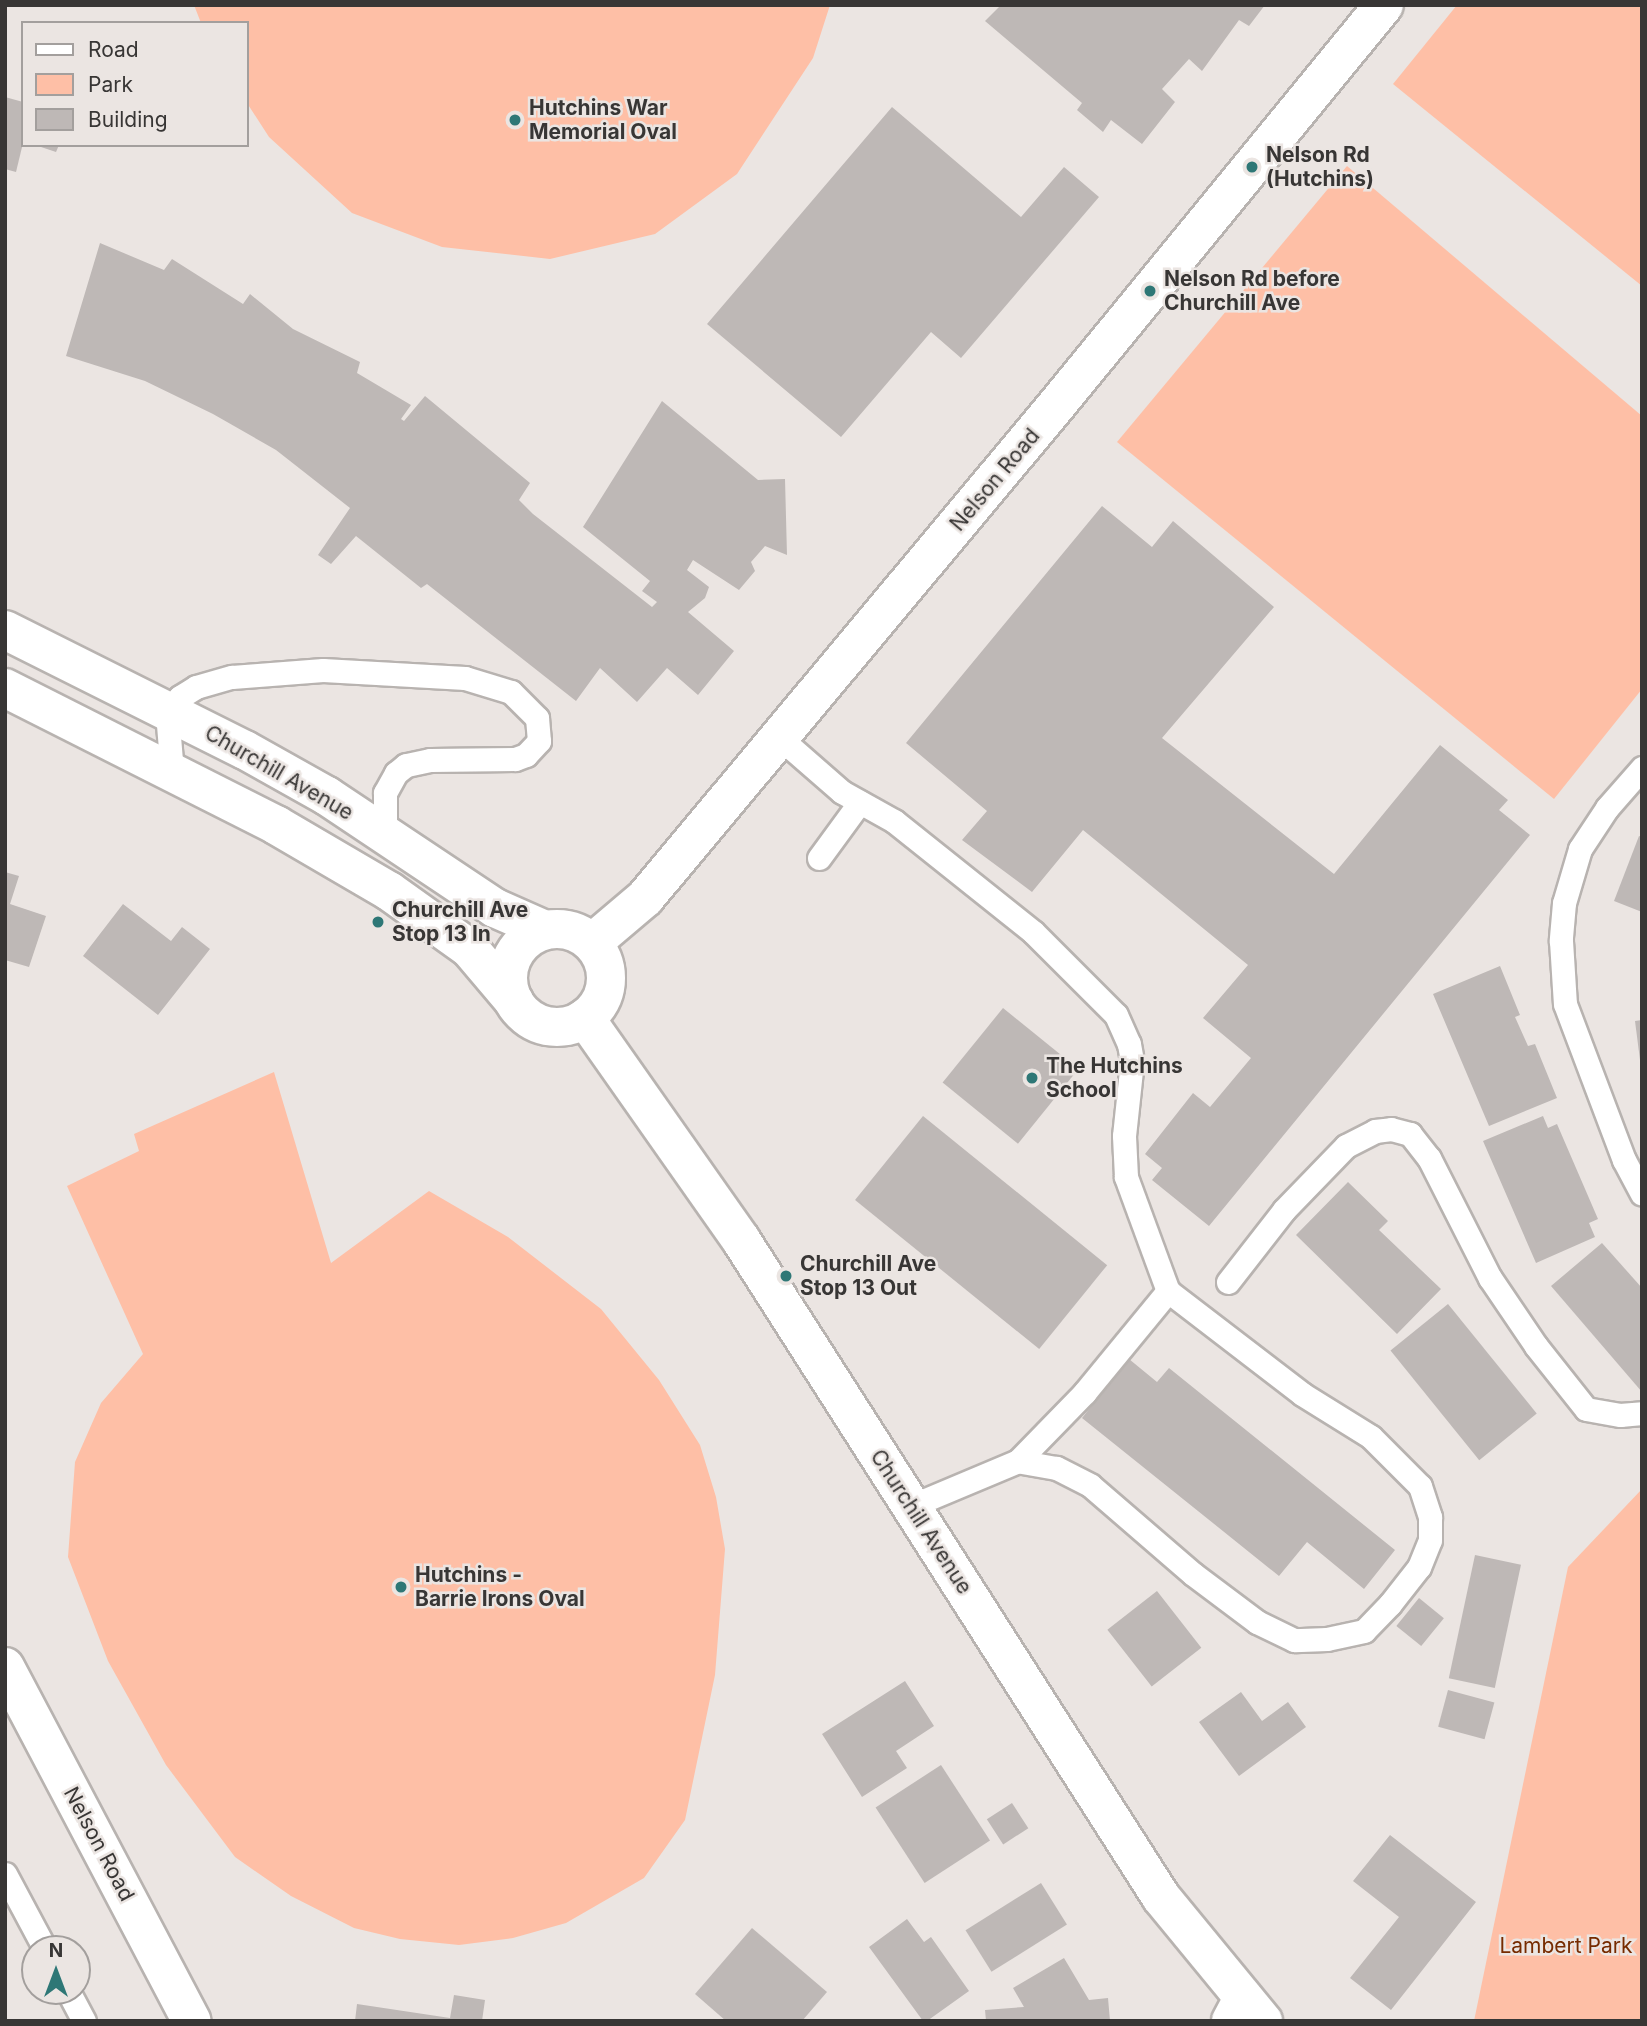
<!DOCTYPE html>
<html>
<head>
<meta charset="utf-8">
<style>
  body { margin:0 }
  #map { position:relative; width:1647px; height:2026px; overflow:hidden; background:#ebe5e2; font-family:Inter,sans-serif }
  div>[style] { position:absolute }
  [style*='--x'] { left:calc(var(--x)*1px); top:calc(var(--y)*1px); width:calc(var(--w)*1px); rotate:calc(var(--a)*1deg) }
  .green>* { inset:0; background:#febfa6 }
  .building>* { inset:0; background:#beb8b6; transform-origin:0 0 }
  .roads { filter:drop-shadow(2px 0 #b8b3b0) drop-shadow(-2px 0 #b8b3b0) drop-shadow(0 2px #b8b3b0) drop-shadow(0 -2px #b8b3b0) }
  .service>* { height:23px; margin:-11.5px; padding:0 11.5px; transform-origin:11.5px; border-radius:11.5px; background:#fff }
  .minor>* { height:38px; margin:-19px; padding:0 19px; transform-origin:19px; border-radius:19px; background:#fff }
  .tertiary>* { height:38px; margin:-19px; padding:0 19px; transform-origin:19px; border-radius:19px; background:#fff }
  .tertiary>.ring { margin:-19px; padding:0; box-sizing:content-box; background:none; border:38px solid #fff; border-radius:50% }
  .dots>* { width:19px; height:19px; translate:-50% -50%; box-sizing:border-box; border:4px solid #ebe5e2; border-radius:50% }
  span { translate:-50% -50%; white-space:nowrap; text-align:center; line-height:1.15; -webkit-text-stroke:5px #ebe5e2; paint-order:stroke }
  .poi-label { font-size:21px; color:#383635; font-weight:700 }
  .left { translate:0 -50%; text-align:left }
  .street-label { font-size:21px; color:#383635 }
  .park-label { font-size:21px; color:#762b00 }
  .frame { position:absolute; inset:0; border:7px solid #383635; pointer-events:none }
  .legend { position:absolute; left:21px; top:21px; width:228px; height:126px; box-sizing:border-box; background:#ebe5e2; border:2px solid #a39f9d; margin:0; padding:9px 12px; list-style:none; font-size:21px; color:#383635 }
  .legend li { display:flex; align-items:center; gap:14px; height:35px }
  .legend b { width:35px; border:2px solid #a39f9d }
  .north { position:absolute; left:21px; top:1935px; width:70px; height:70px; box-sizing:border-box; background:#ebe5e2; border:2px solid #a39f9d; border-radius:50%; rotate:0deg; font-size:19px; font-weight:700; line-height:28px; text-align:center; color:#383635 }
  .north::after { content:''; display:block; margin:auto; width:24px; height:32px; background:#2e7776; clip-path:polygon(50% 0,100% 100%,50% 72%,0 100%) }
</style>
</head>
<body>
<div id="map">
  <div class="green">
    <i style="clip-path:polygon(194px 5px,830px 5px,813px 58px,737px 174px,655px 234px,550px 259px,442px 247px,352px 213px,269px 137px,247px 103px,247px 23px,201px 23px)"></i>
    <i style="clip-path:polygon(1457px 5px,1642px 6px,1642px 286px,1393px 84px)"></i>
    <i style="clip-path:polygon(1347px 166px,1642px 416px,1642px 689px,1554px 799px,1117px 442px)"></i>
    <i style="clip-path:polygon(274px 1072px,331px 1263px,429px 1191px,508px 1237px,601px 1309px,659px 1380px,700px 1445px,716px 1497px,725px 1549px,715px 1675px,685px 1820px,644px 1878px,566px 1923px,513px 1938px,459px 1945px,400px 1939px,354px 1928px,291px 1896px,235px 1857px,166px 1765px,108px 1661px,68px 1557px,75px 1462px,101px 1403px,143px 1354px,67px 1186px,139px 1151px,134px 1134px)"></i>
    <i style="clip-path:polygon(1642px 1489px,1642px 2021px,1474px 2021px,1568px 1567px)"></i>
  </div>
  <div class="building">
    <i style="clip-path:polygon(1001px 5px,1265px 5px,1249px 26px,1239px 20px,1202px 71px,1189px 59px,1162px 89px,1175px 102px,1142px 144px,1111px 120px,1103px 132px,1077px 110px,1082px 103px,985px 21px)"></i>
    <i style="clip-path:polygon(5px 97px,23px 102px,23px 143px,16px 172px,5px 169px)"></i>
    <i style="clip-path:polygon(892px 107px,1021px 217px,1064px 167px,1099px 197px,961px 358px,931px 332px,841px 437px,707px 324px)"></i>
    <i style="clip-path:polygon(35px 145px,59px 145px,56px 152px)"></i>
    <i style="clip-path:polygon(100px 243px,164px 270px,172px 259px,243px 304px,250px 294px,293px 329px,360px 362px,357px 373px,411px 405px,401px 419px,404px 421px,425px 396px,530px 483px,519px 500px,533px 514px,652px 607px,657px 602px,642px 591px,650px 581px,583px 527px,662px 401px,758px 480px,785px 479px,787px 555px,765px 546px,751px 562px,755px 571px,739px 590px,693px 560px,687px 570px,709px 587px,705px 598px,688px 612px,734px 651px,698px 695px,667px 668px,637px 702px,600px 668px,576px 701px,427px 584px,421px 588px,356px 536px,331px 564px,318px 555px,350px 508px,276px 450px,213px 414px,145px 381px,66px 356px)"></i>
    <i style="clip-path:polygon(1102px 506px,1152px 547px,1173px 521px,1274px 607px,1162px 738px,1334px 874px,1440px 745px,1508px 800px,1499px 810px,1530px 835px,1209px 1226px,1152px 1180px,1162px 1168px,1145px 1154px,1193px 1093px,1210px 1107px,1251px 1058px,1203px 1018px,1248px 965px,1083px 830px,1032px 892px,962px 840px,987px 811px,906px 743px)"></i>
    <i style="clip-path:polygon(1639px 836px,1642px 837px,1642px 912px,1614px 901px)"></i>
    <i style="clip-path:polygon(5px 872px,19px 876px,10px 904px,46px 916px,29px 967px,5px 960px)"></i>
    <i style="clip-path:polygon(123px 904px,171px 941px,182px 927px,210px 949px,158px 1015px,83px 956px)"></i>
    <i style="clip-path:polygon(1500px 966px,1520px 1015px,1515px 1017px,1528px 1046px,1535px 1044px,1557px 1098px,1489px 1126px,1433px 994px)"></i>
    <i style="left:1003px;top:1008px;width:97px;height:96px;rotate:39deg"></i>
    <i style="clip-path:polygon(1642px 1020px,1642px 1060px,1640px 1060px,1635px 1021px)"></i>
    <i style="left:923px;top:1116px;width:237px;height:108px;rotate:39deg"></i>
    <i style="clip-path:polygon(1543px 1116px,1548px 1128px,1557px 1124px,1598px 1219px,1589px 1223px,1595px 1237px,1536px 1263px,1483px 1141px)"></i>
    <i style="clip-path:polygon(1348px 1182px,1388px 1221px,1379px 1230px,1441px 1289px,1397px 1334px,1296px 1235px)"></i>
    <i style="clip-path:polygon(1602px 1243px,1642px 1288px,1642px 1392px,1551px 1286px)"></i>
    <i style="left:1448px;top:1304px;width:141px;height:74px;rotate:51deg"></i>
    <i style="clip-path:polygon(1129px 1359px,1157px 1382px,1169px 1368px,1395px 1550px,1364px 1589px,1307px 1542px,1279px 1576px,1082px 1418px)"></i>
    <i style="left:1475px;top:1555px;width:47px;height:126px;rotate:12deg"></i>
    <i style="left:1157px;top:1591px;width:72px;height:63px;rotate:52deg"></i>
    <i style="left:1419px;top:1598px;width:32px;height:36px;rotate:39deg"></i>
    <i style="clip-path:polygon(905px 1681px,934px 1726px,896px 1751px,907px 1768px,862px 1797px,822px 1734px)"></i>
    <i style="left:1448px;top:1690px;width:48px;height:38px;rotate:15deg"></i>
    <i style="clip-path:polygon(1241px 1692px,1262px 1721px,1288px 1702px,1306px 1727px,1239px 1776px,1199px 1722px)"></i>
    <i style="left:941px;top:1765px;width:90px;height:78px;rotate:57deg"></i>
    <i style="left:1012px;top:1803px;width:30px;height:30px;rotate:57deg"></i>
    <i style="clip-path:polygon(1390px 1835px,1476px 1902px,1391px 2010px,1350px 1978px,1399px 1917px,1353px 1881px)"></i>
    <i style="left:1041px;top:1883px;width:49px;height:89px;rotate:58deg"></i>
    <i style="clip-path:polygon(907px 1919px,924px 1942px,931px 1937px,969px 1991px,927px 2021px,923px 2021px,869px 1947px)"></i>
    <i style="clip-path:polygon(752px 1928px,827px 1992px,802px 2021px,726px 2021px,695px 1994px)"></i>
    <i style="clip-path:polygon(1064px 1958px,1089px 2000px,1108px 1998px,1110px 2021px,986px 2021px,985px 2010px,1024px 2007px,1013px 1988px)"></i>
    <i style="clip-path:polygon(454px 1995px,485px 2000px,482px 2021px,355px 2021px,357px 2004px,450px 2018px)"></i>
  </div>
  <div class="roads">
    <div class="service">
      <i style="--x:780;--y:738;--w:82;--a:41.1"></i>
      <i style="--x:842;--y:792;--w:60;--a:29.1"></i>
      <i style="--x:894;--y:821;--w:178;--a:38.6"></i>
      <i style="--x:1033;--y:932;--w:117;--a:45"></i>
      <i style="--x:1116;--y:1015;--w:32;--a:66"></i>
      <i style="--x:1129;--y:1044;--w:17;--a:80"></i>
      <i style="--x:1132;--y:1061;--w:75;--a:96.1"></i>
      <i style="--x:1124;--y:1136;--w:41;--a:87.2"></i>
      <i style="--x:1126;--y:1177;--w:121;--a:69.8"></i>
      <i style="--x:1168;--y:1291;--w:169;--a:37.5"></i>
      <i style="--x:1302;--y:1394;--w:81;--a:31.9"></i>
      <i style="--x:1371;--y:1437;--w:69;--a:45"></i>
      <i style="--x:1420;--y:1486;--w:33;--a:72"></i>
      <i style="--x:1430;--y:1517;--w:23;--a:90"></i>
      <i style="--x:1430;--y:1540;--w:29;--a:112"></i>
      <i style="--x:1419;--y:1567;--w:47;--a:128.1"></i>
      <i style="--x:1390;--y:1604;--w:37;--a:134"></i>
      <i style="--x:1364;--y:1631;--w:38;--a:168"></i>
      <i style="--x:1327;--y:1639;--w:33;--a:178"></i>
      <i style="--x:1294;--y:1640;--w:41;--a:-154.1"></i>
      <i style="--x:1257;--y:1622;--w:80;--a:-143.1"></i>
      <i style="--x:1193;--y:1574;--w:136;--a:-139.2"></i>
      <i style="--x:1090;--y:1485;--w:38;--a:-153"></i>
      <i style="--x:1056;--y:1468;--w:39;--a:-170"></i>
      <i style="--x:1642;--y:768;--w:53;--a:131.2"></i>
      <i style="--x:1607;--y:808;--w:49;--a:123.4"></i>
      <i style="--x:1580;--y:849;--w:56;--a:106.5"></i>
      <i style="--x:1564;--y:903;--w:38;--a:95"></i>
      <i style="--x:1561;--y:941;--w:63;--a:86.4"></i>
      <i style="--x:1565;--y:1004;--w:167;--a:69.3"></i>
      <i style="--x:1624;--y:1160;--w:38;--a:62"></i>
      <i style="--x:172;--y:773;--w:61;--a:-94.7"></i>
      <i style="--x:167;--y:712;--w:20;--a:-49"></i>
      <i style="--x:180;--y:697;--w:19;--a:-32"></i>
      <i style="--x:196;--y:687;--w:37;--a:-16"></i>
      <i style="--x:232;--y:677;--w:91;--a:-4.4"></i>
      <i style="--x:323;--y:670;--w:142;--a:3.2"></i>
      <i style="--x:465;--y:678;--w:48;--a:16.9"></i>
      <i style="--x:511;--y:692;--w:37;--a:45"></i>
      <i style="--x:537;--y:718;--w:23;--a:85"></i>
      <i style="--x:539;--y:741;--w:19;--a:133"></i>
      <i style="--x:526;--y:755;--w:12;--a:160"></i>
      <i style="--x:515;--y:759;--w:85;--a:179.3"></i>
      <i style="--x:430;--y:760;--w:25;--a:168"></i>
      <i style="--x:406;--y:765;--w:13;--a:141"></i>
      <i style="--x:396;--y:773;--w:23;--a:119"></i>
      <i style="--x:385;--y:793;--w:43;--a:90"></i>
      <i style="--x:819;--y:858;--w:69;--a:-53.8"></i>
      <i style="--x:1228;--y:1282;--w:91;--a:-52.1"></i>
      <i style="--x:1284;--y:1210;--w:89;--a:-45.9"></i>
      <i style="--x:1346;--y:1146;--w:33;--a:-27"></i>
      <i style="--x:1375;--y:1131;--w:16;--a:-7"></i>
      <i style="--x:1391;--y:1129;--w:20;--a:15"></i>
      <i style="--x:1410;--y:1134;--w:31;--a:52"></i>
      <i style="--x:1429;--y:1158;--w:135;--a:63.1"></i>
      <i style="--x:1490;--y:1278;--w:82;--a:55.9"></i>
      <i style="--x:1536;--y:1346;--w:80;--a:51.6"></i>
      <i style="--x:1586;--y:1409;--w:35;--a:10"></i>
      <i style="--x:1620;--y:1415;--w:22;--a:-5"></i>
      <i style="--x:911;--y:1506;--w:116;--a:-22.8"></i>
      <i style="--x:1018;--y:1461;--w:96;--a:-45.8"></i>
      <i style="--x:1085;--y:1392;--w:131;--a:-50.6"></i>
      <i style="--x:5;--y:1874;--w:85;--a:61.9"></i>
      <i style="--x:68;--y:1991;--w:34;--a:62"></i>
    </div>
    <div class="minor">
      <i style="--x:1231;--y:2021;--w:26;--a:-62"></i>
    </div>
    <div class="tertiary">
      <i style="--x:5;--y:630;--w:268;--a:26.6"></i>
      <i style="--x:245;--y:750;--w:94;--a:29.3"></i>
      <i style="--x:327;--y:796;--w:202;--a:33.7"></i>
      <i style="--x:495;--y:908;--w:55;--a:23.7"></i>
      <i style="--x:5;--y:688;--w:304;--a:26.8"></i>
      <i style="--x:276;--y:825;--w:131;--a:30.3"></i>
      <i style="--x:389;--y:891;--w:98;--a:35.5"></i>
      <i style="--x:469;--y:948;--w:70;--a:49.7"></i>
      <i class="ring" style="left:508px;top:929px;width:60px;height:60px"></i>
      <i style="--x:592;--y:943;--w:70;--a:-40.3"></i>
      <i style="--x:645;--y:898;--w:640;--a:-50.14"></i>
      <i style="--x:1055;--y:407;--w:519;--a:-50.7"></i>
      <i style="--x:585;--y:1018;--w:271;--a:54.9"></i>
      <i style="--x:741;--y:1240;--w:780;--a:57.41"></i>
      <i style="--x:1161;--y:1897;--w:161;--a:50.6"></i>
      <i style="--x:5;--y:1667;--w:400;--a:62.2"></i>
    </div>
  </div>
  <div class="dots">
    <i style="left:515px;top:120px;background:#2e7776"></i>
    <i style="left:1252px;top:167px;background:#2e7776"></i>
    <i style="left:1150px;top:291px;background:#2e7776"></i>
    <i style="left:378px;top:922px;background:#2e7776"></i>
    <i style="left:1032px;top:1078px;background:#2e7776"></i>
    <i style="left:786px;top:1276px;background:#2e7776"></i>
    <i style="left:401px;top:1587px;background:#2e7776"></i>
  </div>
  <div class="poi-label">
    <span class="left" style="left:529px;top:120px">Hutchins War<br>Memorial Oval</span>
    <span class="left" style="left:1266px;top:167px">Nelson Rd<br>(Hutchins)</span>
    <span class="left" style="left:1164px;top:291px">Nelson Rd before<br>Churchill Ave</span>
    <span class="left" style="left:392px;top:922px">Churchill Ave<br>Stop 13 In</span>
    <span class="left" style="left:1046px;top:1078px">The Hutchins<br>School</span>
    <span class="left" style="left:800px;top:1276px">Churchill Ave<br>Stop 13 Out</span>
    <span class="left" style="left:415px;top:1587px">Hutchins -<br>Barrie Irons Oval</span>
  </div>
  <div class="street-label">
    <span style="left:995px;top:480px;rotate:-50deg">Nelson Road</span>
    <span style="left:279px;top:773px;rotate:30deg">Churchill Avenue</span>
    <span style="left:921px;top:1522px;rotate:57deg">Churchill Avenue</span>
    <span style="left:99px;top:1844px;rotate:62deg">Nelson Road</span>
  </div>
  <div class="park-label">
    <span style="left:1566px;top:1946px">Lambert Park</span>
  </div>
  <div class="frame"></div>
  <ul class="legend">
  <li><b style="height:9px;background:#fff"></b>Road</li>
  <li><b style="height:19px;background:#febfa6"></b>Park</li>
  <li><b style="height:19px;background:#beb8b6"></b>Building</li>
  </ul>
  <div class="north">N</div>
</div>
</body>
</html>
